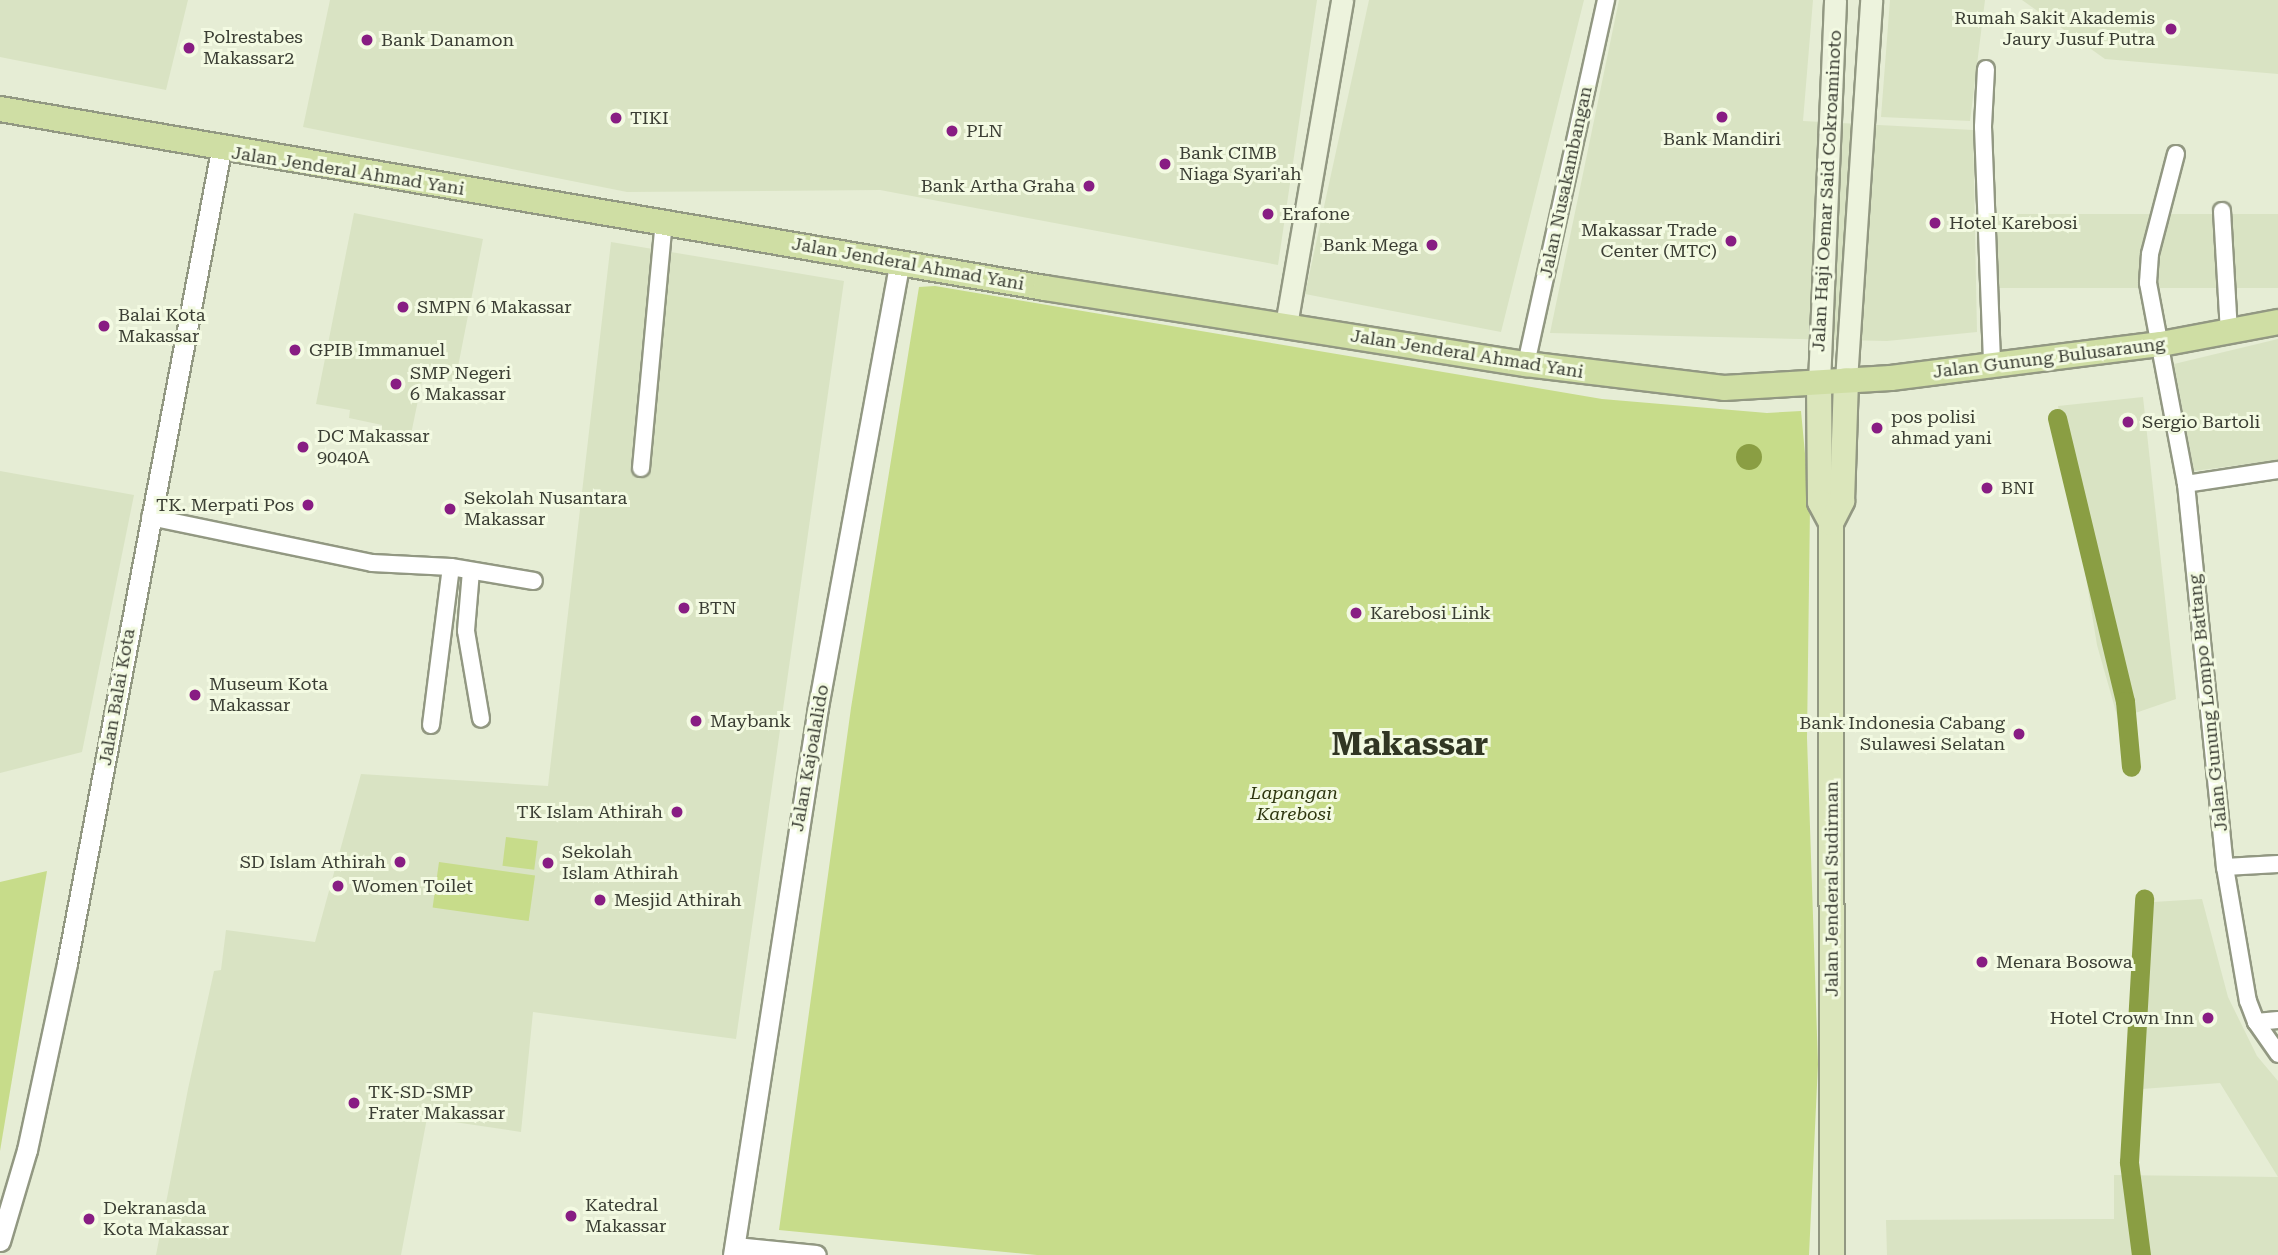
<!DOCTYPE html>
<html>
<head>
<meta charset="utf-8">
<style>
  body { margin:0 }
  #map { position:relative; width:2278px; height:1255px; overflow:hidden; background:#e6edd5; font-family:"Roboto Serif",serif }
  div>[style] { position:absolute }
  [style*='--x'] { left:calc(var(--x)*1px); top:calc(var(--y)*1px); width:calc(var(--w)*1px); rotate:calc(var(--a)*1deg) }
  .built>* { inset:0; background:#d9e3c3; transform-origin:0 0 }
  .green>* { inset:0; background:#c7dc8a; transform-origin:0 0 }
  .water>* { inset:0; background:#8a9e43 }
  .round { border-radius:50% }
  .canal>* { height:19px; margin:-9.5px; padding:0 9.5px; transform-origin:9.5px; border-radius:9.5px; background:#8a9e43 }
  .roads { filter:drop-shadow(2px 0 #929882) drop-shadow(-2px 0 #929882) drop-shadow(0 2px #929882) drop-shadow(0 -2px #929882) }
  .minor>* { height:16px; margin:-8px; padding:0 8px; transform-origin:8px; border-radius:8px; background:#fff }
  .tertiary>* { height:19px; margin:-9.5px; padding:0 9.5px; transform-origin:9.5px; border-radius:9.5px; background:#fff }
  .secondary>* { height:21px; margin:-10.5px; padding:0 10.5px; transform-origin:10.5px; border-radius:10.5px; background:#edf3dd }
  .primary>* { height:24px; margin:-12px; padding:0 12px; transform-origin:12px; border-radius:12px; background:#dbe6bb }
  .trunk>* { height:24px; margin:-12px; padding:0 12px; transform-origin:12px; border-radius:12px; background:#cfdea4 }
  .dots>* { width:19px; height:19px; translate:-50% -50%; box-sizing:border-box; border:4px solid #f3fae2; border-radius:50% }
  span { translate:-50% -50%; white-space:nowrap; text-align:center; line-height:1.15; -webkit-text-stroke:6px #f3fae2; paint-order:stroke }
  .poi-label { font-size:18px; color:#3b3e34 }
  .right { translate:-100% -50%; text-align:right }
  .left { translate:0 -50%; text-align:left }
  .street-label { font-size:18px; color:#3b3e34 }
  .park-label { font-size:18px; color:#2e360f; font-style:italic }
  .town-label { font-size:32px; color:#313623; font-weight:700 }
</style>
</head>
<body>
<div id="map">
  <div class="built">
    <i style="clip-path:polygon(0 0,188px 0,166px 90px,0 57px)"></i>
    <i style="clip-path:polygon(330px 0,1317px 0,1278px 265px,880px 190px,627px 192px,303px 127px)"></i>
    <i style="clip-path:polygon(1369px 0,1584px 0,1501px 332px,1305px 294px)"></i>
    <i style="clip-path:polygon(1619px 0,1813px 0,1803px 121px,1973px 130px,1977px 332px,1887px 341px,1550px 333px)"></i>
    <i style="clip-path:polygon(1890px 0,1985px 0,1970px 121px,1881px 117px)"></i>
    <i style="clip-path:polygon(2022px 0,2278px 0,2278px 74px,2105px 59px)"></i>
    <i style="clip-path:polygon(354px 213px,483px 239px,455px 382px,423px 376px,409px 444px,380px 438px,382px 425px,349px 418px,350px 410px,316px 404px)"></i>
    <i style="left:2278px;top:214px;width:74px;height:286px;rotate:90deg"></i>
    <i style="clip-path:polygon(611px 242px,844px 281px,736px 1039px,533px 1012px,521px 1132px,427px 1118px,401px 1255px,156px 1255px,188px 1089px,214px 971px,221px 970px,226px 930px,315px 942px,361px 774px,548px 786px)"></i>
    <i style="clip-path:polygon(2278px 339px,2278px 460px,2194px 471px,2174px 364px)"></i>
    <i style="clip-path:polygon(2143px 397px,2176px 699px,2118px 719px,2097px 645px,2058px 406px)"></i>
    <i style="clip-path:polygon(0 471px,134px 495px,82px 752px,0 773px)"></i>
    <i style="clip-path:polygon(2202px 899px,2228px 997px,2257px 1056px,2278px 1081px,2278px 1255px,1887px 1255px,1886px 1220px,2114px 1219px,2114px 1175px,2278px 1177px,2220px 1083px,2142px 1089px,2132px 1045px,2137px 903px)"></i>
  </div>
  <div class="green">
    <i style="clip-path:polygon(935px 286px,1602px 399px,1767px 413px,1801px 411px,1810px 507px,1807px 738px,1818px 1064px,1809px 1255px,1037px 1255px,779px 1230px,851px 708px,919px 287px)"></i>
    <i style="left:506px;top:837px;width:32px;height:29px;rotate:7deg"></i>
    <i style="left:439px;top:862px;width:97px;height:46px;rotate:8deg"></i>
    <i style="clip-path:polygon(47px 871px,0 1151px,0 882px)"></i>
  </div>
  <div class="water">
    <i class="round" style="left:1736px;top:444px;width:26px;height:26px"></i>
  </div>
  <div class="canal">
    <i style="--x:2057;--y:418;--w:291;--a:76.5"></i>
    <i style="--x:2125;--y:701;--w:66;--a:84.8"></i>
    <i style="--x:2141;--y:1255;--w:94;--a:-97.4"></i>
    <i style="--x:2129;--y:1162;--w:264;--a:-86.7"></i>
  </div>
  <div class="roads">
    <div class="minor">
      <i style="--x:1986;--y:69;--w:58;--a:93"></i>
      <i style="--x:1983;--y:127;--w:239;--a:87.8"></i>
      <i style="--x:2176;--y:154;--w:103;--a:104.6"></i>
      <i style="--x:2150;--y:254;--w:29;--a:94"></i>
      <i style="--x:2148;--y:283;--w:205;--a:79.3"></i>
      <i style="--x:2186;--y:484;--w:385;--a:84.2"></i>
      <i style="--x:2225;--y:867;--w:136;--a:80.3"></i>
      <i style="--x:2248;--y:1001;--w:22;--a:69"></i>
      <i style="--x:2256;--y:1022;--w:39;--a:55"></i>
      <i style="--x:2222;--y:211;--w:121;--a:86.7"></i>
      <i style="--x:1526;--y:364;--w:373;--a:-77.6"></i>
      <i style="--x:641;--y:468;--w:247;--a:-84.7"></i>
      <i style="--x:2186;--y:484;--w:93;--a:-8.7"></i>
      <i style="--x:150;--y:517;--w:227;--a:11.7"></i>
      <i style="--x:372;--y:563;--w:79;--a:2.9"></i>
      <i style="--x:451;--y:567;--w:84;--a:9.6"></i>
      <i style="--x:471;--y:571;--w:60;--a:94.8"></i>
      <i style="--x:466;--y:631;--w:89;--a:80.3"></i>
      <i style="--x:431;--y:725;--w:159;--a:-82.8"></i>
      <i style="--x:2225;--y:867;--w:53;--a:-3.2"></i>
      <i style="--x:2256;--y:1022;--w:22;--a:-5"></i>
    </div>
    <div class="tertiary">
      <i style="--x:0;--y:1241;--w:95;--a:-73.5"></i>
      <i style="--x:27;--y:1150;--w:191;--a:-77.9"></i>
      <i style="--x:67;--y:963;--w:827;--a:-79.27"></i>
      <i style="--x:735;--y:1247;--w:81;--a:5.6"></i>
      <i style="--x:733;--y:1255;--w:555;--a:-81.18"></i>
      <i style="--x:818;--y:707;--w:450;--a:-79.6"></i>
    </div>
    <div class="secondary">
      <i style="--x:1286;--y:325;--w:330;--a:-80.2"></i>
      <i style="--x:1846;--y:380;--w:381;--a:-86.2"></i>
      <i style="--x:1819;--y:383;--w:383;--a:-87.6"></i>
    </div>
    <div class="primary">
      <i style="--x:1819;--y:383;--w:119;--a:89.5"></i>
      <i style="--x:1820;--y:502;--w:24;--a:62"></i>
      <i style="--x:1831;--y:523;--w:15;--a:90"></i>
      <i style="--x:1831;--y:538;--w:717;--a:89.92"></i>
      <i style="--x:1831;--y:523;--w:25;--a:-63"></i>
      <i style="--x:1842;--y:501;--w:121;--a:-88.1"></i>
    </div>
    <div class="trunk">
      <i style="--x:0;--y:109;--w:1060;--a:9.72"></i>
      <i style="--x:1045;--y:288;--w:487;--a:9"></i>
      <i style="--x:1526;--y:364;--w:199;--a:6.9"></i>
      <i style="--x:1724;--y:388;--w:167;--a:-3.4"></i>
      <i style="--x:1891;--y:378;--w:272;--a:-7.2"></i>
      <i style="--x:2161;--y:344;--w:119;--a:-10.6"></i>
    </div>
  </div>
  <div class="dots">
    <i style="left:2171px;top:29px;background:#881d83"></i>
    <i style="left:367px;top:40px;background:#881d83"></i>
    <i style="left:189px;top:48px;background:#881d83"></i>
    <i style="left:1722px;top:117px;background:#881d83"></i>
    <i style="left:616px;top:118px;background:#881d83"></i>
    <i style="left:952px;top:131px;background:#881d83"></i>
    <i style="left:1165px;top:164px;background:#881d83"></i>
    <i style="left:1089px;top:186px;background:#881d83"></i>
    <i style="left:1268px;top:214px;background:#881d83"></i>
    <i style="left:1935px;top:223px;background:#881d83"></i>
    <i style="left:1731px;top:241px;background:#881d83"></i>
    <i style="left:1432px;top:245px;background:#881d83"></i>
    <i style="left:403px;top:307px;background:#881d83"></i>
    <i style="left:104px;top:326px;background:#881d83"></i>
    <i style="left:295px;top:350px;background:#881d83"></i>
    <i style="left:396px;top:384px;background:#881d83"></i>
    <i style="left:2128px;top:422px;background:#881d83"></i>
    <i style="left:1877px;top:428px;background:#881d83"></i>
    <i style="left:303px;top:447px;background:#881d83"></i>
    <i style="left:1987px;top:488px;background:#881d83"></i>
    <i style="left:308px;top:505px;background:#881d83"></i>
    <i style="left:450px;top:509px;background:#881d83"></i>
    <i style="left:684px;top:608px;background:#881d83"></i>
    <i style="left:1356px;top:613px;background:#881d83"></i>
    <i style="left:195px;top:695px;background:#881d83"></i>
    <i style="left:696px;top:721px;background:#881d83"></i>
    <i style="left:2019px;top:734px;background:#881d83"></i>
    <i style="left:677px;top:812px;background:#881d83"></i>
    <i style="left:400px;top:862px;background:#881d83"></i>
    <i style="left:548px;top:863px;background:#881d83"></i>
    <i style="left:338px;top:886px;background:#881d83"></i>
    <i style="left:600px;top:900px;background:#881d83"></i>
    <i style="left:1982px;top:962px;background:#881d83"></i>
    <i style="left:2208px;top:1018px;background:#881d83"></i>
    <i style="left:354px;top:1103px;background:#881d83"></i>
    <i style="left:571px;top:1216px;background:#881d83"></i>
    <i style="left:89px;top:1219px;background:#881d83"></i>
  </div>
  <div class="poi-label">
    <span class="right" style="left:2155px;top:29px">Rumah Sakit Akademis<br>Jaury Jusuf Putra</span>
    <span class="left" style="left:203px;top:48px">Polrestabes<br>Makassar2</span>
    <span class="left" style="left:381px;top:40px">Bank Danamon</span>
    <span class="left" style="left:630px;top:118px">TIKI</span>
    <span class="left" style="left:966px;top:131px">PLN</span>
    <span style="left:1722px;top:139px">Bank Mandiri</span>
    <span class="left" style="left:1179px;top:164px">Bank CIMB<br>Niaga Syari'ah</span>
    <span class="right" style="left:1075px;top:186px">Bank Artha Graha</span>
    <span class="left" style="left:1282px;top:214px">Erafone</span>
    <span class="left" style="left:1949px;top:223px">Hotel Karebosi</span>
    <span class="right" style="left:1717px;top:241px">Makassar Trade<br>Center (MTC)</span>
    <span class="right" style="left:1418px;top:245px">Bank Mega</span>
    <span class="left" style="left:417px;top:307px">SMPN 6 Makassar</span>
    <span class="left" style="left:118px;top:326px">Balai Kota<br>Makassar</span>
    <span class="left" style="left:309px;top:350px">GPIB Immanuel</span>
    <span class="left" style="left:410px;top:384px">SMP Negeri<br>6 Makassar</span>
    <span class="left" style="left:1891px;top:428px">pos polisi<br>ahmad yani</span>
    <span class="left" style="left:2142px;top:422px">Sergio Bartoli</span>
    <span class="left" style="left:317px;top:447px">DC Makassar<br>9040A</span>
    <span class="left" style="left:2001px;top:488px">BNI</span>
    <span class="left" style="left:464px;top:509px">Sekolah Nusantara<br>Makassar</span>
    <span class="right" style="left:294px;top:505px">TK. Merpati Pos</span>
    <span class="left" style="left:698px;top:608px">BTN</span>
    <span class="left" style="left:1370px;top:613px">Karebosi Link</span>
    <span class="left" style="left:209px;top:695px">Museum Kota<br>Makassar</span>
    <span class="left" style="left:710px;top:721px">Maybank</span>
    <span class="right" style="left:2005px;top:734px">Bank Indonesia Cabang<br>Sulawesi Selatan</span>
    <span class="right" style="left:663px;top:812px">TK Islam Athirah</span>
    <span class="left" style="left:562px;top:863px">Sekolah<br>Islam Athirah</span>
    <span class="right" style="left:386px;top:862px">SD Islam Athirah</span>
    <span class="left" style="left:352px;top:886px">Women Toilet</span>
    <span class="left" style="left:614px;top:900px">Mesjid Athirah</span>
    <span class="left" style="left:1996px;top:962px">Menara Bosowa</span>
    <span class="right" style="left:2194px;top:1018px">Hotel Crown Inn</span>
    <span class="left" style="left:368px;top:1103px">TK-SD-SMP<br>Frater Makassar</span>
    <span class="left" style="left:585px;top:1216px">Katedral<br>Makassar</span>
    <span class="left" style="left:103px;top:1219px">Dekranasda<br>Kota Makassar</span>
  </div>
  <div class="street-label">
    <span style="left:348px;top:171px;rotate:9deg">Jalan Jenderal Ahmad Yani</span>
    <span style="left:1566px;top:182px;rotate:-78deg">Jalan Nusakambangan</span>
    <span style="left:1827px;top:191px;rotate:-87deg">Jalan Haji Oemar Said Cokroaminoto</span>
    <span style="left:908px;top:264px;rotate:10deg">Jalan Jenderal Ahmad Yani</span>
    <span style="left:1467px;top:354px;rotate:9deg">Jalan Jenderal Ahmad Yani</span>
    <span style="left:2049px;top:358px;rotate:-7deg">Jalan Gunung Bulusaraung</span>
    <span style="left:117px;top:697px;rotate:-80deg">Jalan Balai Kota</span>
    <span style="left:2208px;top:703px;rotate:-96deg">Jalan Gunung Lompo Battang</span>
    <span style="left:810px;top:758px;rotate:-80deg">Jalan Kajoalalido</span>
    <span style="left:1832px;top:889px;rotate:-90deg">Jalan Jenderal Sudirman</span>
  </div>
  <div class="park-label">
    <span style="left:1294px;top:804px">Lapangan<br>Karebosi</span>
  </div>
  <div class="town-label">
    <span style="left:1410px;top:744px">Makassar</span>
  </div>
</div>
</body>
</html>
